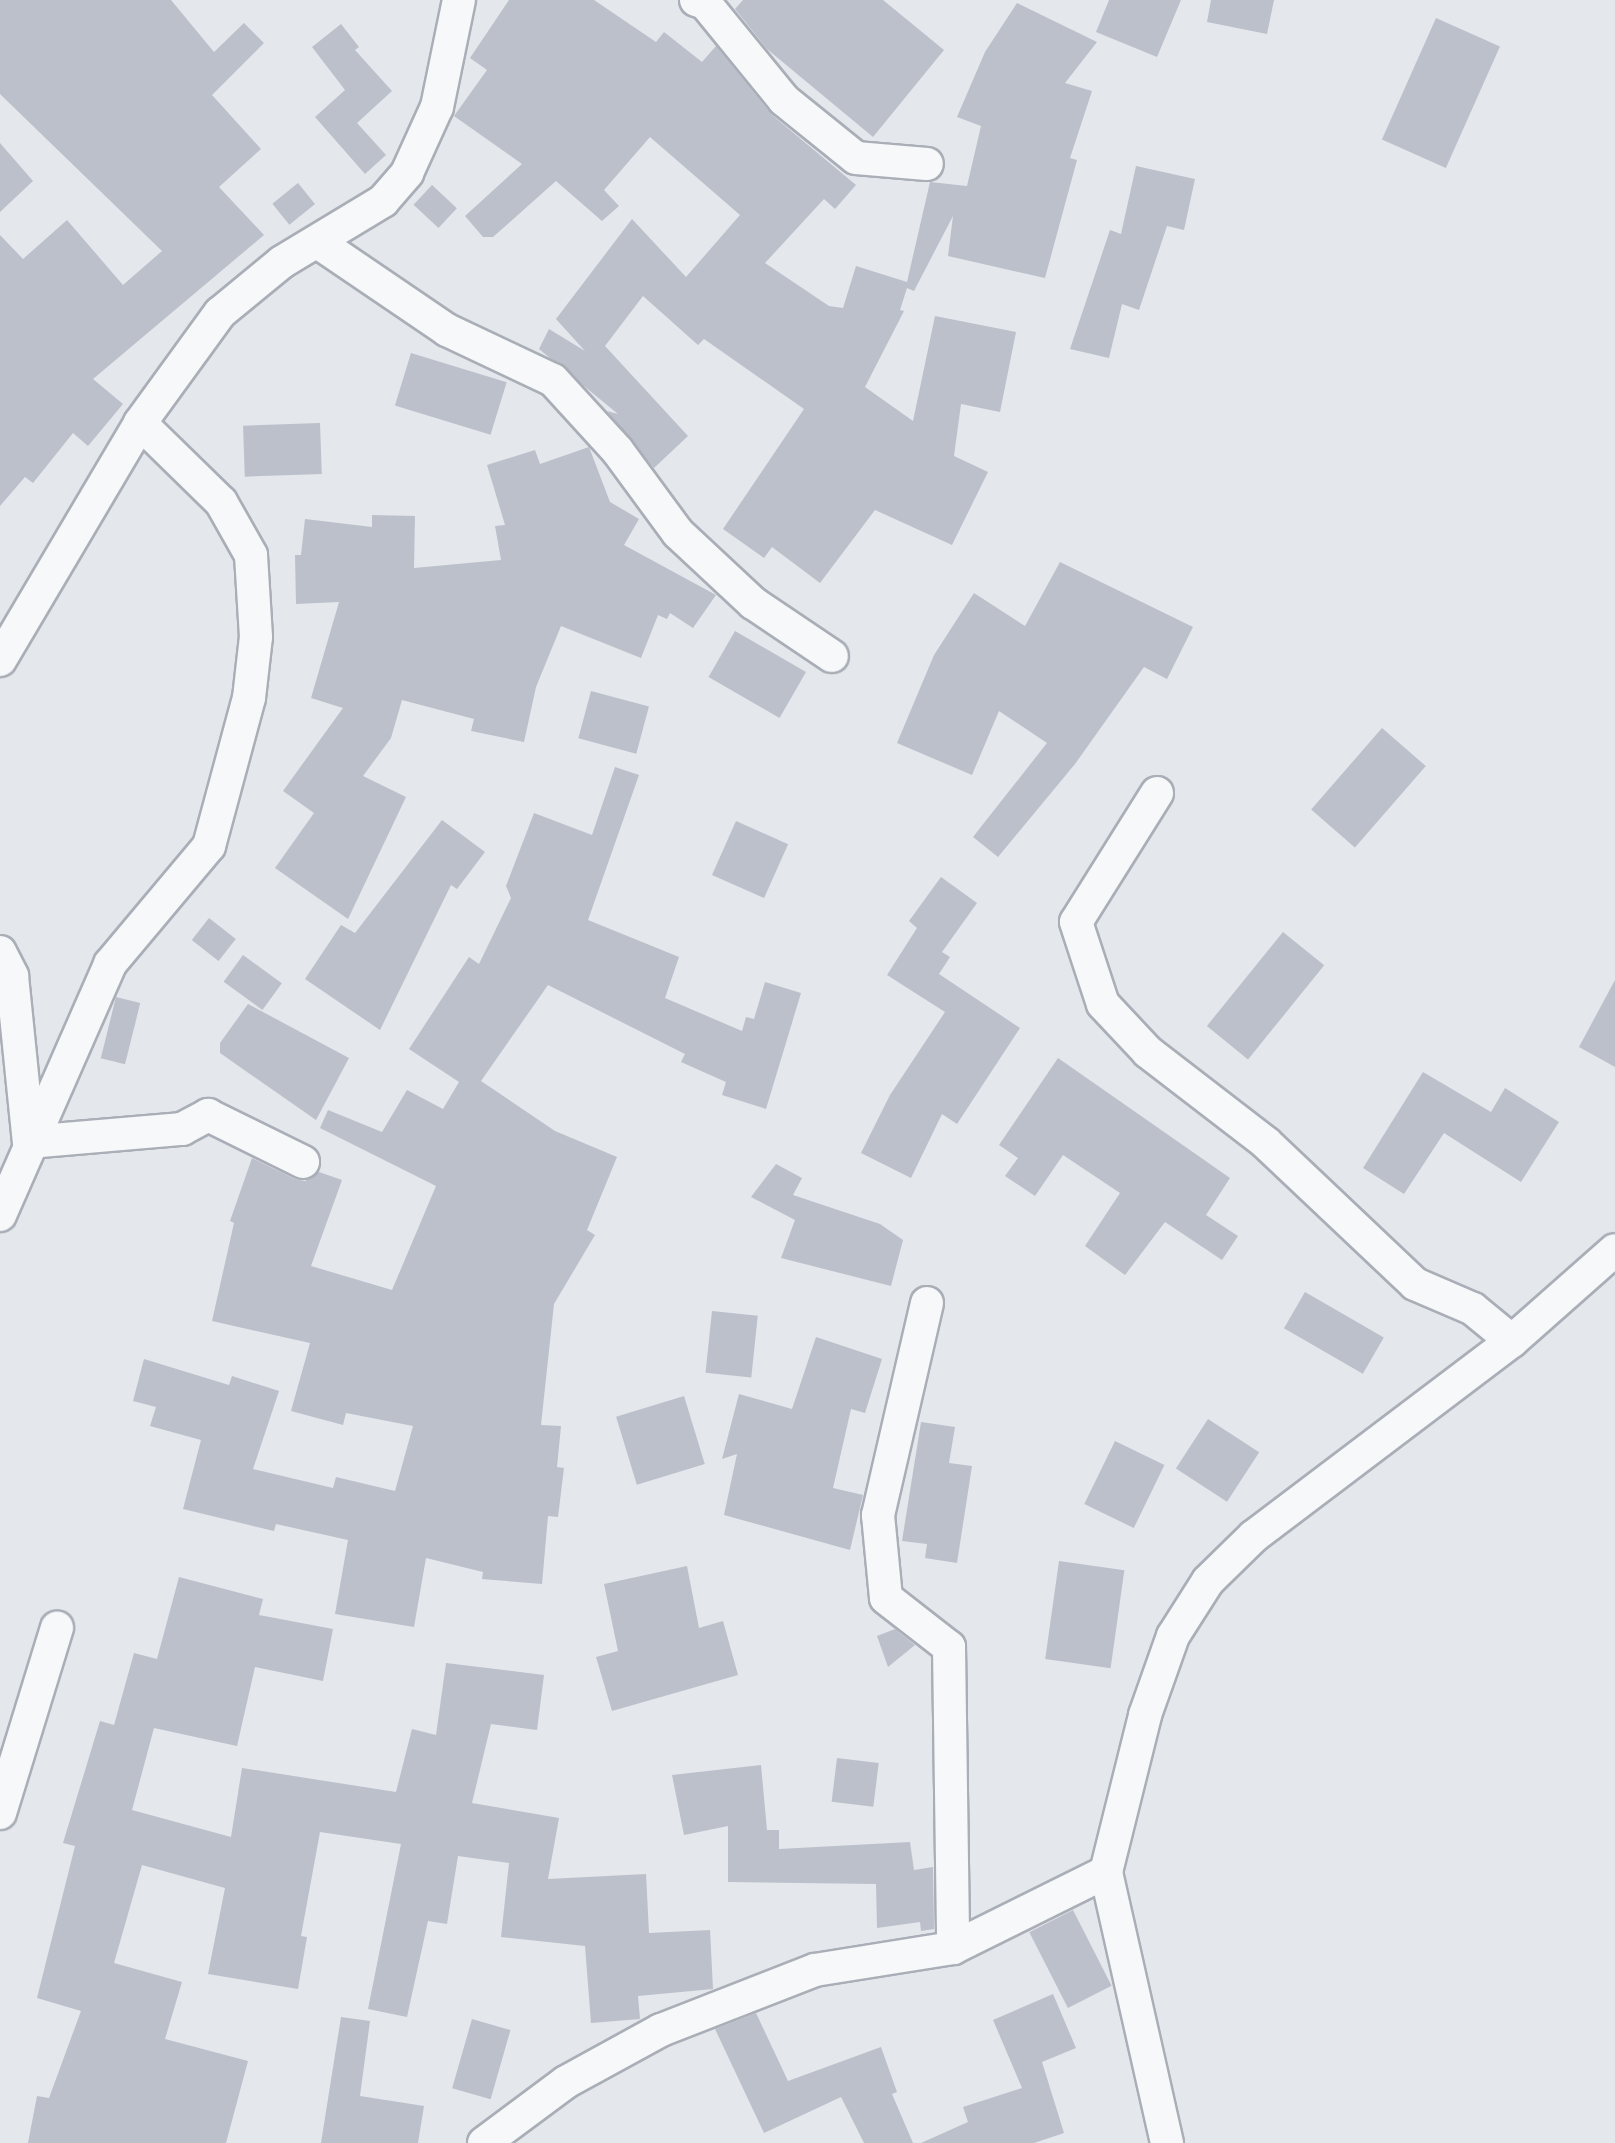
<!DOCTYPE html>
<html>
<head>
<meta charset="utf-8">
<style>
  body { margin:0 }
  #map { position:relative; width:1615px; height:2143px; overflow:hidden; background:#e4e7ec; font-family:"Golos Text",sans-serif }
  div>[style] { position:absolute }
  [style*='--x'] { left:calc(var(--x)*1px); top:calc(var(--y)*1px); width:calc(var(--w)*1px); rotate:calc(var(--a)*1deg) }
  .building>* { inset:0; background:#bbc0ca; transform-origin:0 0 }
  .roads { filter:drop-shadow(2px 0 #a9aeb7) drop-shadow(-2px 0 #a9aeb7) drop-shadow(0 2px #a9aeb7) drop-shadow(0 -2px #a9aeb7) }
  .minor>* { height:32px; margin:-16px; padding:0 16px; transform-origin:16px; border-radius:16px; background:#f7f8fa }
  span { translate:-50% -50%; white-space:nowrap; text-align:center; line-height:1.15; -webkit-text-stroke:6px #f4f6f9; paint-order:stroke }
</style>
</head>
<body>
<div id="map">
  <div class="building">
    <i style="clip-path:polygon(0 0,171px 0,214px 52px,244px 23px,264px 43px,212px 95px,261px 149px,219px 187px,264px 235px,93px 379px,123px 404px,88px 446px,73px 433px,33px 483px,25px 477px,0 506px,0 235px,23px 259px,67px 220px,123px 285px,162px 251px,0 94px)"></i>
    <i style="clip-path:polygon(509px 0,594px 0,656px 42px,664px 32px,702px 62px,716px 46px,772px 115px,856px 185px,835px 209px,824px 199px,765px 263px,829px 306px,843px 308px,856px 266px,907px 282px,930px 182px,967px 186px,981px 126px,957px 117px,985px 52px,1017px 3px,1097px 42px,1065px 83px,1092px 91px,1070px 158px,1077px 160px,1045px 278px,948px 256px,953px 216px,914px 291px,907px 288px,900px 310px,904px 311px,865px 387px,913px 421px,935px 316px,1016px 332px,1000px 412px,961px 404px,954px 456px,988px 472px,952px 545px,875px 510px,820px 583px,772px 547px,764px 558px,723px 529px,804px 409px,704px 339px,698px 345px,643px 296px,605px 346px,688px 436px,654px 468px,607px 411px,618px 414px,539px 349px,549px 329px,585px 351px,556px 319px,632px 219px,686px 277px,740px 215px,650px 137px,604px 190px,619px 206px,602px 221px,556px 181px,493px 237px,483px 237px,465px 216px,522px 164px,454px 116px,487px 70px,470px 58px)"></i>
    <i style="clip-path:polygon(743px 0,883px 0,944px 50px,873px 137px,767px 49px,735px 9px)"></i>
    <i style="clip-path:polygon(1109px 0,1181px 0,1157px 57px,1096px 32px)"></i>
    <i style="clip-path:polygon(1211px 0,1274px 0,1267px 34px,1207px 22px)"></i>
    <i style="left:1436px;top:18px;width:70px;height:133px;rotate:24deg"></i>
    <i style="clip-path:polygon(341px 24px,359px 47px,355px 50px,392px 91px,357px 123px,386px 155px,365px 174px,315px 117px,345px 90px,312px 47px)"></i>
    <i style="clip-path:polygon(0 143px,33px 181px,0 212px)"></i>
    <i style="clip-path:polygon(1136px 166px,1195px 179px,1184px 230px,1167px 226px,1139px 310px,1122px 304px,1109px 358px,1070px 349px,1110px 230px,1121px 234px)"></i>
    <i style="left:298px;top:183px;width:27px;height:33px;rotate:51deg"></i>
    <i style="left:432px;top:185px;width:34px;height:27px;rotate:43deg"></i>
    <i style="left:411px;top:353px;width:100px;height:55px;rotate:17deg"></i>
    <i style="left:320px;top:423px;width:51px;height:77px;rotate:88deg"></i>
    <i style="clip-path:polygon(589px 447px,610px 502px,639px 519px,624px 545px,716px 595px,693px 628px,670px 613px,667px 619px,658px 615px,641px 658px,561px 626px,536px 687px,524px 742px,471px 731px,474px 719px,402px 700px,391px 738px,363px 776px,406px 797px,348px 919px,275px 868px,314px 813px,283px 791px,343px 708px,311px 698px,339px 602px,296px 604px,295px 555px,301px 555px,305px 519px,372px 527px,372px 515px,415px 516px,414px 568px,501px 560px,495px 526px,505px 525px,487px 465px,535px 450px,540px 464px)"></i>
    <i style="clip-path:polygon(1060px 562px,1193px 627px,1167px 679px,1144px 667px,1075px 764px,998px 857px,973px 837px,1047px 743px,999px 711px,972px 775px,897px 743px,934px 655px,974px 593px,1025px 626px)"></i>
    <i style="left:735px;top:631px;width:82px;height:53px;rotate:30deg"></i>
    <i style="left:591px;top:691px;width:60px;height:49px;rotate:15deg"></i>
    <i style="left:1382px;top:728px;width:58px;height:108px;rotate:41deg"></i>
    <i style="clip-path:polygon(615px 767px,639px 775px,588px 920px,679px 957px,665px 998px,742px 1031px,746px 1017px,754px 1019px,765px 982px,801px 993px,766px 1109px,722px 1095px,726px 1082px,681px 1062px,685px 1054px,548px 985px,481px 1081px,555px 1131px,617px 1157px,587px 1230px,595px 1235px,554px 1304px,541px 1425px,561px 1426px,557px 1467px,564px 1468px,558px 1517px,548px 1516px,542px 1584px,482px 1579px,483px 1572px,426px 1558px,414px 1627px,335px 1614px,348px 1540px,276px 1524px,274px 1531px,183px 1509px,201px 1440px,150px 1426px,156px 1407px,133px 1401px,144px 1359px,229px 1385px,232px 1376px,279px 1391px,253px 1469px,333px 1488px,336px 1477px,395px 1491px,413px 1426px,346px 1413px,343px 1425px,291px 1411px,310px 1343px,212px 1321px,234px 1223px,230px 1221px,252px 1158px,295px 1179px,305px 1181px,319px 1172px,342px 1180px,311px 1266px,392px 1290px,436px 1186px,320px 1128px,328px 1110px,382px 1132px,407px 1090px,443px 1109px,459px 1082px,409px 1049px,469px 957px,479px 964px,511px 898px,506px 886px,534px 813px,592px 835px)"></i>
    <i style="clip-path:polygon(442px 820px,485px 852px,457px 889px,451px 885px,380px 1030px,305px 979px,341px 925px,355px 933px)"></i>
    <i style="left:736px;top:821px;width:57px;height:59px;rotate:24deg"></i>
    <i style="clip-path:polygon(941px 877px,977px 903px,942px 952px,950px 957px,939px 974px,1020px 1028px,957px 1124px,942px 1114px,911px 1178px,861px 1153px,890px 1095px,945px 1012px,887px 975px,917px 928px,909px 921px)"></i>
    <i style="left:209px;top:918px;width:34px;height:28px;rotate:38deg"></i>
    <i style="left:1283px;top:932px;width:53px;height:121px;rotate:39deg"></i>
    <i style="left:243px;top:955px;width:48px;height:33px;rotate:36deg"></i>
    <i style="clip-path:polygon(1615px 980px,1615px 1067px,1579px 1047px)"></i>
    <i style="left:116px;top:997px;width:25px;height:63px;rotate:14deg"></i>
    <i style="clip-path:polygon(248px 1004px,349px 1058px,316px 1120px,220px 1053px,220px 1043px)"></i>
    <i style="clip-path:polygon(1058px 1058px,1230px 1178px,1206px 1215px,1238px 1236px,1222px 1260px,1165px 1222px,1125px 1275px,1085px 1246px,1120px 1193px,1063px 1155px,1035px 1196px,1005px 1176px,1018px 1158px,999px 1145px)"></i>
    <i style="clip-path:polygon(1423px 1072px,1491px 1112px,1505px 1088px,1559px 1122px,1521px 1182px,1444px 1133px,1404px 1194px,1363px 1168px)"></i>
    <i style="clip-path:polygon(776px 1164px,802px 1178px,793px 1195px,880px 1224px,903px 1240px,891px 1286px,781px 1258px,795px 1220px,751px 1197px)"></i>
    <i style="left:1305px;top:1292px;width:91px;height:42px;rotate:30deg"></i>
    <i style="left:712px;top:1311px;width:46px;height:62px;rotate:6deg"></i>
    <i style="clip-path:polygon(816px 1337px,882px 1359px,865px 1413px,851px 1409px,833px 1488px,863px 1495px,850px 1550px,724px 1515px,737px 1454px,722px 1459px,739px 1394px,792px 1409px)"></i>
    <i style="left:684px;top:1396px;width:71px;height:71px;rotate:73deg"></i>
    <i style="left:1208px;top:1419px;width:61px;height:59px;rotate:33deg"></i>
    <i style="clip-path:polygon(921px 1422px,955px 1427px,949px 1463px,972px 1466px,957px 1563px,925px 1558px,927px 1544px,902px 1541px)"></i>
    <i style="left:1115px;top:1441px;width:55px;height:70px;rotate:26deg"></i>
    <i style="left:1059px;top:1561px;width:66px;height:99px;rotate:8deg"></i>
    <i style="clip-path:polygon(687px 1566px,699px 1628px,723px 1621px,738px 1675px,612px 1711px,596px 1657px,618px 1651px,604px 1584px)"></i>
    <i style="clip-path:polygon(179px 1577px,263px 1599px,259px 1615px,333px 1629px,323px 1681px,255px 1667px,237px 1746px,154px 1728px,132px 1810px,231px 1837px,242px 1768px,396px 1792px,412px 1729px,436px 1735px,446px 1663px,544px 1675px,537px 1730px,491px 1724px,472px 1803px,559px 1818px,548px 1879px,646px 1874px,649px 1933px,710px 1930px,713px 1989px,638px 1996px,640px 2019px,591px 2023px,585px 1946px,501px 1937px,509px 1863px,458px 1856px,447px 1924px,428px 1921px,407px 2017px,368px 2009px,401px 1844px,320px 1832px,301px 1936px,307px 1937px,298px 1989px,208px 1974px,225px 1888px,142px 1865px,114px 1963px,182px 1982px,165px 2039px,248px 2061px,226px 2143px,28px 2143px,37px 2096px,49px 2098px,81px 2011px,37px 1998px,75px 1846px,63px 1843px,100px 1721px,114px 1725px,134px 1653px,157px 1659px)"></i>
    <i style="clip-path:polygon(895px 1629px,915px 1645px,888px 1667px,877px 1636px)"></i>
    <i style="left:837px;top:1758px;width:42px;height:44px;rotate:7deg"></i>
    <i style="clip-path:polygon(761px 1765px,767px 1830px,779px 1830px,779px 1849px,910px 1842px,914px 1870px,933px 1867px,934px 1929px,921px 1931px,920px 1922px,877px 1928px,876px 1884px,728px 1882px,728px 1826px,684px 1835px,672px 1775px)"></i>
    <i style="left:1073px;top:1910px;width:85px;height:49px;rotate:63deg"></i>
    <i style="clip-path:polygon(1053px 1994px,1076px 2048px,1042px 2062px,1064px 2133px,1034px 2143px,921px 2143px,968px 2122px,963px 2107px,1022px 2088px,993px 2020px)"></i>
    <i style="clip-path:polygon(756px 2013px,788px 2081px,881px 2047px,897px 2092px,892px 2094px,913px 2143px,864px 2143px,841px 2097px,764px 2133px,715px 2029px)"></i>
    <i style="clip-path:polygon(341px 2017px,370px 2021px,360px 2096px,424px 2106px,418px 2143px,321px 2143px)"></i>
    <i style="left:472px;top:2019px;width:40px;height:72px;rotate:16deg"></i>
  </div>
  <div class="roads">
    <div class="minor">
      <i style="--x:696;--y:0;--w:9;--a:18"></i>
      <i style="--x:705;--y:3;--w:125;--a:50.8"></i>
      <i style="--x:784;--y:100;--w:92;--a:38.9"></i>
      <i style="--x:856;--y:158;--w:71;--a:4.8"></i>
      <i style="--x:319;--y:243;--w:155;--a:34.2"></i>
      <i style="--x:447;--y:330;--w:117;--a:25.3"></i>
      <i style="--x:553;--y:380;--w:95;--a:47.6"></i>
      <i style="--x:617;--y:450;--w:103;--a:53.7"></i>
      <i style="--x:678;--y:533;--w:103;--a:43"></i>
      <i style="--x:753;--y:603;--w:95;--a:33.9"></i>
      <i style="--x:0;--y:660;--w:275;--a:-59.4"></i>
      <i style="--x:140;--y:423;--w:136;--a:-54"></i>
      <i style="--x:220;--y:313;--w:80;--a:-39.4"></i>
      <i style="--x:282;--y:262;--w:118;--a:-31.1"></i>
      <i style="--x:383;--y:201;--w:37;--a:-49"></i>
      <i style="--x:407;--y:173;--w:72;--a:-65.6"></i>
      <i style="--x:437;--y:107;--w:109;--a:-78.4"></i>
      <i style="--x:1157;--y:793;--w:152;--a:122.1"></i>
      <i style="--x:1076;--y:922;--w:86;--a:71.8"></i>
      <i style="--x:1103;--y:1004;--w:66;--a:46.8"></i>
      <i style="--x:1148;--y:1052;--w:149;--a:37.6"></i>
      <i style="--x:1266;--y:1143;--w:205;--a:43.4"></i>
      <i style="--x:1415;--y:1284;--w:63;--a:23.3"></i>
      <i style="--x:1473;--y:1309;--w:50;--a:39.4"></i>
      <i style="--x:0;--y:952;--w:27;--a:63"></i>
      <i style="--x:12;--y:976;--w:167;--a:84.2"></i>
      <i style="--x:29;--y:1142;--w:154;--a:-4.9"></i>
      <i style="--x:182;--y:1129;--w:30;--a:-28"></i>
      <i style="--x:208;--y:1115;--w:106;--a:26.3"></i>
      <i style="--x:0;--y:1215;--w:274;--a:-66.3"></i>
      <i style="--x:110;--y:964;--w:154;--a:-50"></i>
      <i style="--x:209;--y:846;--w:153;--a:-74.9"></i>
      <i style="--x:249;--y:698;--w:61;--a:-83.5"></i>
      <i style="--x:256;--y:637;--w:82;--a:-93.5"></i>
      <i style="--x:251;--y:555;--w:61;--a:-119.5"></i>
      <i style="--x:221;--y:502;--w:113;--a:-135.7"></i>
      <i style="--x:927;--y:1303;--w:218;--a:103"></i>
      <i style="--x:878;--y:1515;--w:83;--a:84.5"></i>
      <i style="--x:886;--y:1598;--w:80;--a:37.9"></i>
      <i style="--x:949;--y:1647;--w:301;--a:89.2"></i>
      <i style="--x:0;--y:1813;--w:194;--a:-72.9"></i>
      <i style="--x:484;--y:2143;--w:102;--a:-36.6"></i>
      <i style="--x:566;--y:2082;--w:108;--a:-28.7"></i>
      <i style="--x:661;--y:2030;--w:165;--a:-21.3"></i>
      <i style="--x:815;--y:1970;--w:140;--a:-9.1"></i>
      <i style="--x:953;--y:1948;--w:171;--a:-26.4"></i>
      <i style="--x:1167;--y:2143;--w:278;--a:-102.7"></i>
      <i style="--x:1106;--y:1872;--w:162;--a:-76"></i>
      <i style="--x:1145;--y:1715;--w:84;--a:-70.5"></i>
      <i style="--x:1173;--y:1636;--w:65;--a:-57.5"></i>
      <i style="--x:1208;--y:1581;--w:64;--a:-44.4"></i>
      <i style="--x:1254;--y:1536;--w:323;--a:-37.1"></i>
      <i style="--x:1512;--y:1341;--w:137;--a:-41.5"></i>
    </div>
  </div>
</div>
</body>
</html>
